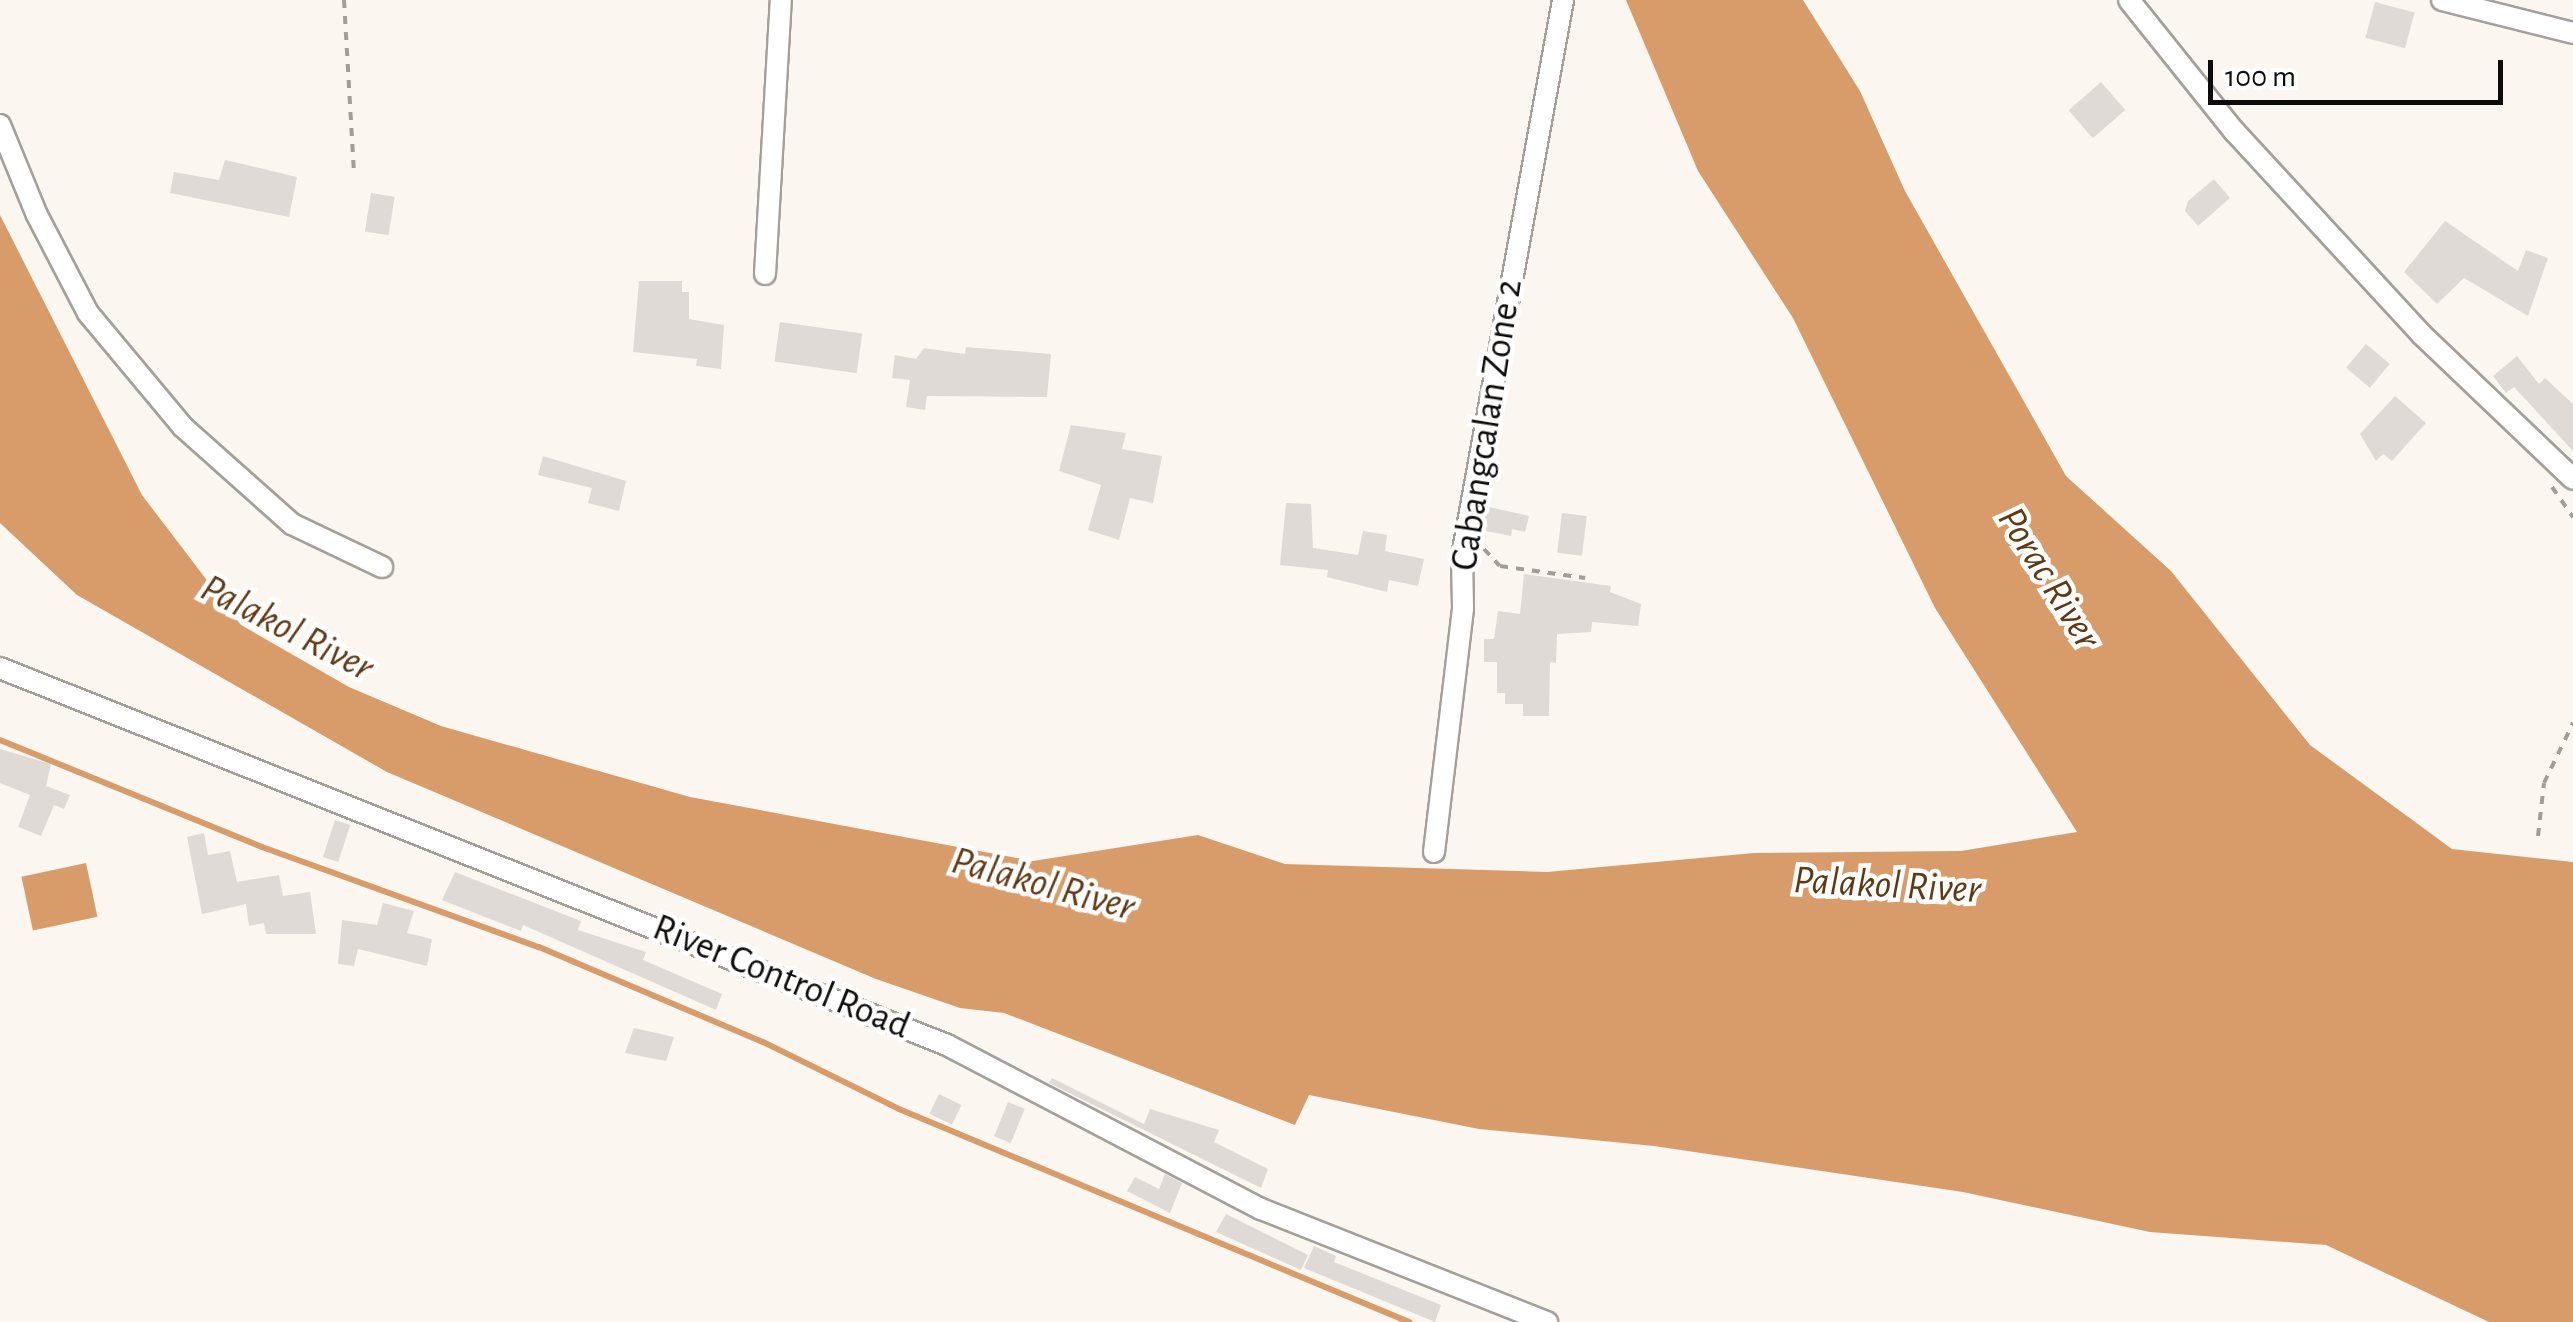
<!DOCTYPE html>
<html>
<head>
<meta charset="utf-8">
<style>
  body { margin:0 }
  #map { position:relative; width:2573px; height:1322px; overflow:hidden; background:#fcf6f1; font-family:"Alegreya Sans",sans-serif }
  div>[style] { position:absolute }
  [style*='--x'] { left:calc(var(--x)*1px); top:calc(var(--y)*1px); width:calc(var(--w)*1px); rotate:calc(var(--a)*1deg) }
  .water>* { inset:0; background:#d89c6a; transform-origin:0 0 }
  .stream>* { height:6px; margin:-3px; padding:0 3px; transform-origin:3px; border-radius:3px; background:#d89c6a }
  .building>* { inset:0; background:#e0dad6; transform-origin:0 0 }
  .path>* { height:4px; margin-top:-2px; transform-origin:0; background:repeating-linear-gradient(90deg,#a29d9a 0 8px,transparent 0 16px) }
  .roads { filter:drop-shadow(2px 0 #a59f9a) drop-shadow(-2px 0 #a59f9a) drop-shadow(0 2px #a59f9a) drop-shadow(0 -2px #a59f9a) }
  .minor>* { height:20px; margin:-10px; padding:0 10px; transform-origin:10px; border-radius:10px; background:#fff }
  span { translate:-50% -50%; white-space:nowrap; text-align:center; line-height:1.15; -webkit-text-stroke:9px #fff; paint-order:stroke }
  .street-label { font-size:38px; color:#0e0c0b }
  .water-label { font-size:40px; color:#613812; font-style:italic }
  .scale { position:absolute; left:2208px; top:60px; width:295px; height:45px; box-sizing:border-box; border:5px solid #0e0c0b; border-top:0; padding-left:12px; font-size:30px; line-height:35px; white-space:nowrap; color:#0e0c0b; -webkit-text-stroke:8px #fff; paint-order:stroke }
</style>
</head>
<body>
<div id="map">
  <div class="water">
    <i style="clip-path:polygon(1626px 0,1803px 0,1860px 91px,1905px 191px,2066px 476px,2171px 571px,2310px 745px,2452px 849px,2573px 862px,2573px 1322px,2489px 1322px,2326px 1245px,2150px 1232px,1963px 1192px,1654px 1146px,1479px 1129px,1309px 1095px,1295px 1125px,1004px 1013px,960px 1008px,876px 979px,387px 772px,77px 595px,0 523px,0 215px,142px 495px,241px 625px,349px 687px,441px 726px,690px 797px,1033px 861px,1198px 835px,1285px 864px,1547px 872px,1754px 853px,1961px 851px,2077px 832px,1935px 608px,1793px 318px,1698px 171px)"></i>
    <i style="left:86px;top:863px;width:55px;height:66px;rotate:78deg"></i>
  </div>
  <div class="stream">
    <i style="--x:0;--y:740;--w:283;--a:22.2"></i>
    <i style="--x:262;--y:847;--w:294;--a:19.9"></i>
    <i style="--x:539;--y:947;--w:243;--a:23"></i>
    <i style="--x:763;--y:1042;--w:152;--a:26.2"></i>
    <i style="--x:899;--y:1109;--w:553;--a:22.67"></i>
  </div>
  <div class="building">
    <i style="left:2375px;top:2px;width:41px;height:37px;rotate:15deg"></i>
    <i style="left:2101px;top:82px;width:37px;height:43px;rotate:49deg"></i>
    <i style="clip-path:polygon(225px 160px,297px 177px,289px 217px,170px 193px,174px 172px,219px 180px)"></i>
    <i style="clip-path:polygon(2214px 179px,2230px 198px,2198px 226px,2185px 211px,2188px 201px)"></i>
    <i style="left:371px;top:193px;width:24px;height:39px;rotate:9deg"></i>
    <i style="clip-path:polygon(2445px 221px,2518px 271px,2526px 250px,2548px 258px,2528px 316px,2464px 278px,2437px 304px,2404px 272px)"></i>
    <i style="clip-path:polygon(639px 281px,682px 281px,682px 292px,689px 292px,689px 319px,724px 325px,721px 369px,696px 366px,697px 359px,633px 352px)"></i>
    <i style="left:780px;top:322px;width:83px;height:40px;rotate:8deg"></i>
    <i style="left:2366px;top:344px;width:31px;height:31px;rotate:40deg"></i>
    <i style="clip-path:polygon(966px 347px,1051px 354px,1047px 397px,927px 396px,925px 410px,906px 407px,910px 380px,892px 378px,895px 355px,916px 359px,924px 348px,965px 354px)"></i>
    <i style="clip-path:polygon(2517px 356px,2539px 384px,2545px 378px,2573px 404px,2573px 451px,2514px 387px,2506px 393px,2493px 376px)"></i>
    <i style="clip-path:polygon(2395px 396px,2426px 423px,2392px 461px,2383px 454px,2376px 461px,2360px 434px)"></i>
    <i style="clip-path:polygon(1071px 425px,1126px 433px,1122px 449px,1162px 456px,1153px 503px,1130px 498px,1119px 540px,1088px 530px,1101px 485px,1059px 471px)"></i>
    <i style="clip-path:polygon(543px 456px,626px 481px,619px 511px,588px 503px,592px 488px,538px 475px)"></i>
    <i style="clip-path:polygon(1286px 503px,1311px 504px,1313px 548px,1358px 555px,1363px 531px,1387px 535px,1385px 551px,1424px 559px,1418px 586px,1389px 580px,1387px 592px,1327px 577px,1328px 570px,1280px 565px)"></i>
    <i style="clip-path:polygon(1485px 506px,1529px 516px,1525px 532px,1512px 529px,1511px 536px,1481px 530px)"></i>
    <i style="left:1562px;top:513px;width:25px;height:40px;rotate:7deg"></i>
    <i style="clip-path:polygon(1524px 574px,1611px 586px,1610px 592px,1641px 604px,1638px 626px,1592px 622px,1591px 632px,1557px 634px,1556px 663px,1550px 662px,1549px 716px,1523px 716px,1523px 704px,1505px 704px,1505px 693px,1497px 693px,1497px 662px,1484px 662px,1484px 639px,1494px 639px,1498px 611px,1520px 614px)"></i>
    <i style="clip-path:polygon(0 749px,51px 764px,46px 786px,70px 795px,64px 809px,54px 805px,41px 836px,18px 827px,30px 795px,0 783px)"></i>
    <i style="left:335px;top:820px;width:16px;height:39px;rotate:18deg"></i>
    <i style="clip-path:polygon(204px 833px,208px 855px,230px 851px,237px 882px,279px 875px,283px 896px,310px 892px,316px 934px,266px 934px,264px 923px,249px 926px,246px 904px,202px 914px,187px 837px)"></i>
    <i style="clip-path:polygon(455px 872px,581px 921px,578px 930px,646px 952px,643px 960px,722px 994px,716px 1010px,523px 925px,521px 931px,442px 900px)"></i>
    <i style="clip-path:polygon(383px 903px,414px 911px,407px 933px,432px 939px,427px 966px,358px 949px,354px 966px,338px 964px,342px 920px,377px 925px)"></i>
    <i style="clip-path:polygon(634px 1028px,674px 1037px,666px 1061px,625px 1053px)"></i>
    <i style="clip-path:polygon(1052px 1078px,1144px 1124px,1150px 1109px,1219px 1130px,1214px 1142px,1268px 1169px,1261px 1188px,1049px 1083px)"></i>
    <i style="left:939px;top:1094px;width:25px;height:22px;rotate:26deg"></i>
    <i style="left:1008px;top:1102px;width:18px;height:37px;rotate:22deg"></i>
    <i style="clip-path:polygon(1165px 1174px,1182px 1183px,1170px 1213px,1127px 1191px,1135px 1177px,1159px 1189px)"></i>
    <i style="clip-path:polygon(1226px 1214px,1308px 1255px,1301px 1270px,1216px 1232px)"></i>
    <i style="clip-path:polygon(1314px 1246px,1336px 1256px,1334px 1262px,1441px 1305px,1435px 1322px,1304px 1268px)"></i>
  </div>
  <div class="path">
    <i style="--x:344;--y:0;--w:173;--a:86.7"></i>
    <i style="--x:2552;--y:487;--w:37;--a:55"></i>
    <i style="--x:1484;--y:549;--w:23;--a:47"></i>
    <i style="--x:1500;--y:566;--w:86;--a:8"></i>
    <i style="--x:2538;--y:836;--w:53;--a:-83.5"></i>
    <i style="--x:2544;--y:783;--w:67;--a:-64.2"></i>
  </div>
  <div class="roads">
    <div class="minor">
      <i style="--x:2129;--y:0;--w:168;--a:51.3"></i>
      <i style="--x:2234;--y:131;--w:276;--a:47.3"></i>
      <i style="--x:2421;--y:334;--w:210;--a:43.6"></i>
      <i style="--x:2442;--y:0;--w:135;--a:14.1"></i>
      <i style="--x:0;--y:125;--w:97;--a:67.7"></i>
      <i style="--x:37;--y:215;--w:110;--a:62.5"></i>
      <i style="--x:88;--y:313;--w:148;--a:50.2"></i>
      <i style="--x:183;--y:427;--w:146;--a:41.7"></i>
      <i style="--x:292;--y:524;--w:100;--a:25.5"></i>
      <i style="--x:765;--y:274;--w:274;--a:-86.7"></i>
      <i style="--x:0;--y:668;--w:1019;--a:21.71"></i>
      <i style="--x:947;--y:1045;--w:354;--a:27.6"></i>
      <i style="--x:1261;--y:1209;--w:308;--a:21.6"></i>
      <i style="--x:1434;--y:852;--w:246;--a:-83.2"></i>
      <i style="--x:1463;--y:608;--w:52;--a:-91.1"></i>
      <i style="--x:1462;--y:556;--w:565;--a:-79.7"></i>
    </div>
  </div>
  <div class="street-label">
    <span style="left:1488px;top:425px;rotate:-81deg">Cabangcalan Zone 2</span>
    <span style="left:781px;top:978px;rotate:22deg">River Control Road</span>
  </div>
  <div class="water-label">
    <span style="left:2049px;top:578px;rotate:58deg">Porac River</span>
    <span style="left:287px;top:628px;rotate:27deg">Palakol River</span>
    <span style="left:1043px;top:884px;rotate:15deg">Palakol River</span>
    <span style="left:1887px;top:885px;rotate:3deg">Palakol River</span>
  </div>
  <div class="scale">100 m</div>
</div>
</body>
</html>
